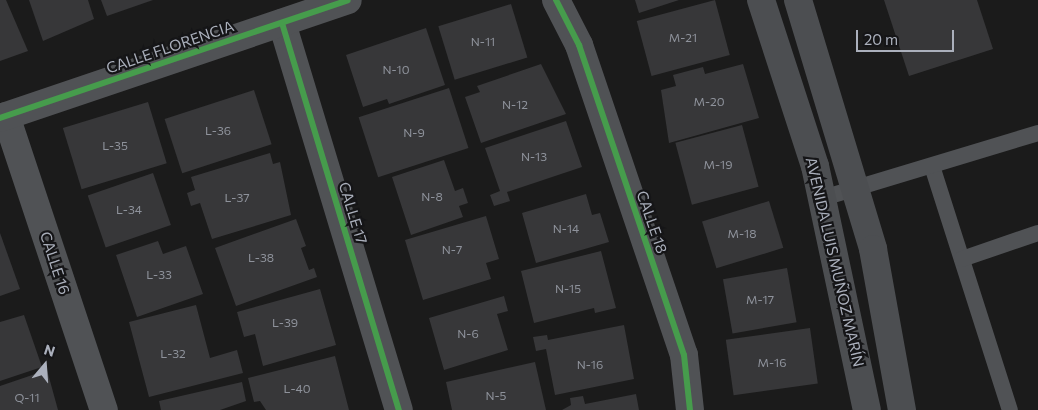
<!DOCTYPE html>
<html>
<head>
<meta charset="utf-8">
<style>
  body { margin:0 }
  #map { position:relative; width:1038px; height:410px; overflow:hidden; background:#1b1b1b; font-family:Commissioner,sans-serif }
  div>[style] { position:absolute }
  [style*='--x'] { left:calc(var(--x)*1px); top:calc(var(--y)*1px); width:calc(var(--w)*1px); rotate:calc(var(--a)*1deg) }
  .building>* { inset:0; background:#373739; transform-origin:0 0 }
  .lane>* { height:16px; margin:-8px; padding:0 8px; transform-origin:8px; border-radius:8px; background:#505255 }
  .street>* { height:28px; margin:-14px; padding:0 14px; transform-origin:14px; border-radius:14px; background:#505255 }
  .primary>* { height:28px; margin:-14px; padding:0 14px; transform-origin:14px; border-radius:14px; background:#4c4e51 }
  .cycleway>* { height:6px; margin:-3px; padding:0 3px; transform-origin:3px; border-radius:3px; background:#469c4c }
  span { translate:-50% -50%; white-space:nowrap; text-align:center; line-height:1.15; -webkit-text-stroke:4.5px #151517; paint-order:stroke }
  .number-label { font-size:12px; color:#8e929b }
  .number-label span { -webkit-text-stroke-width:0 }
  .street-label { font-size:15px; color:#abb0bc }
  .north { position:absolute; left:20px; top:340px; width:50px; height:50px; -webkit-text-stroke:4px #151517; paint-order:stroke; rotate:18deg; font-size:14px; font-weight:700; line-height:20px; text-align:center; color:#abb0bc }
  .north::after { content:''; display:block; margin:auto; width:18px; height:22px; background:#abb0bc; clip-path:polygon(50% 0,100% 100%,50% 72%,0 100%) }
  .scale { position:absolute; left:856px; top:30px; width:98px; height:22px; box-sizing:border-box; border:2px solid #abb0bc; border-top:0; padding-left:6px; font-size:15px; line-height:18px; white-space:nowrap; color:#abb0bc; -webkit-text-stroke:4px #151517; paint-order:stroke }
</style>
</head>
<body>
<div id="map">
  <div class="building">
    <i style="clip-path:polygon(0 0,6px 0,28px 51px,0 61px)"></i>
    <i style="clip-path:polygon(29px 0,88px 0,94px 19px,43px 41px)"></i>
    <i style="clip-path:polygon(101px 0,153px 0,107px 16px)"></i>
    <i style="clip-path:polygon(635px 0,679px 0,639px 13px)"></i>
    <i style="left:715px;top:0;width:57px;height:81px;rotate:75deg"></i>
    <i style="clip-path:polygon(884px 0,977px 0,993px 49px,909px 76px)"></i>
    <i style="left:511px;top:4px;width:56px;height:76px;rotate:73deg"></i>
    <i style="clip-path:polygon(426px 28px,445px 85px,389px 104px,387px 99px,363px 107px,346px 55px)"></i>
    <i style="clip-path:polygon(541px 64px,566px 114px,481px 143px,465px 97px,480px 92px,477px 86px)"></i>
    <i style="clip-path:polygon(743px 64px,759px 118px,669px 143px,661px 90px,676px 86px,673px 75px,703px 67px,705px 74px)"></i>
    <i style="left:449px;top:88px;width:63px;height:95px;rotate:72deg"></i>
    <i style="left:254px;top:90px;width:57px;height:94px;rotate:72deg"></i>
    <i style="left:148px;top:102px;width:64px;height:89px;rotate:73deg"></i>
    <i style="clip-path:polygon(566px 121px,582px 167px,507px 192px,510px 201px,494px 206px,490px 195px,500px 191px,485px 148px)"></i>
    <i style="left:742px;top:125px;width:64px;height:69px;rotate:75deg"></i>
    <i style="clip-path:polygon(270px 153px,273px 164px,280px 162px,291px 215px,212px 239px,200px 203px,191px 206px,187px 193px,195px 190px,191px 177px)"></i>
    <i style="clip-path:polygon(444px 160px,455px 191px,463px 188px,468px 203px,459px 206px,463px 217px,411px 235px,392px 177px)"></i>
    <i style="left:153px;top:173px;width:55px;height:69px;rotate:71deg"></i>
    <i style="clip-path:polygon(586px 194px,592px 215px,600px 213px,609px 242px,536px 263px,522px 213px)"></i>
    <i style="left:769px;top:201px;width:49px;height:70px;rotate:73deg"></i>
    <i style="clip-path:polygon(486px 216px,499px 259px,486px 263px,491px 279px,423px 300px,405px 240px)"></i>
    <i style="clip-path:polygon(296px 219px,306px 246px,301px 248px,309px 270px,314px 268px,317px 277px,236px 306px,215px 248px)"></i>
    <i style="clip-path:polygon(0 233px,20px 289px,0 296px)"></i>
    <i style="clip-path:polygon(158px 241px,163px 254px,186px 246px,203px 294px,137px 317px,116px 255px)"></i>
    <i style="clip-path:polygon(601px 251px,616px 308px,595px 313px,594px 308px,534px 323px,521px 271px)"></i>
    <i style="left:787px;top:268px;width:55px;height:65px;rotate:80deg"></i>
    <i style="clip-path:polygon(320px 289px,336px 345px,263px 366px,255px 334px,244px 337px,237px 312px)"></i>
    <i style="clip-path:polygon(504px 296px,508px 311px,497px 314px,508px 350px,444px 370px,429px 318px)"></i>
    <i style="clip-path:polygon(196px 305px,210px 358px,237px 350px,243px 373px,149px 397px,129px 322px)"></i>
    <i style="clip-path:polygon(24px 315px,42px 367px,0 381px,0 322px)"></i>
    <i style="clip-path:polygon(624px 325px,634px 379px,555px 395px,546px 349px,536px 351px,533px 337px,547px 335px,548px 340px)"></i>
    <i style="left:810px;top:328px;width:56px;height:85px;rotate:82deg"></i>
    <i style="clip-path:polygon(335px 356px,349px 410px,266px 410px,260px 401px,254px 402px,248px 378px)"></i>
    <i style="clip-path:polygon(535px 362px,546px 410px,452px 410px,446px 382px)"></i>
    <i style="clip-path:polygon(47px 370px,58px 410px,0 410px,0 386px)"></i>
    <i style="clip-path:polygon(242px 382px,246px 401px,220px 410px,161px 410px,159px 401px)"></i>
    <i style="clip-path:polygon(636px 394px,639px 410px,562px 410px,571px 405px,570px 398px,583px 396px,585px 404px)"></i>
  </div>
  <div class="lane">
    <i style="--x:932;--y:166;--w:256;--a:72.3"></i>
    <i style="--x:823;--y:198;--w:225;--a:-16.8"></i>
    <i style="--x:962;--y:259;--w:80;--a:-18.9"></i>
  </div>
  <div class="street">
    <i style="--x:556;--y:0;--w:51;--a:62.9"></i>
    <i style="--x:579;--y:45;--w:327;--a:71.3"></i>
    <i style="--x:684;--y:355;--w:55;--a:83.8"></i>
    <i style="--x:282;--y:23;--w:404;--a:73.2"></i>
    <i style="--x:6;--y:116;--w:310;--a:71.6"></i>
    <i style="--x:0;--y:118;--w:367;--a:-18.7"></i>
  </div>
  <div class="primary">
    <i style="--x:761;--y:0;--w:175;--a:72"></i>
    <i style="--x:815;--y:166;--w:249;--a:78"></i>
    <i style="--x:798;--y:0;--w:260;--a:73.2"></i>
    <i style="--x:873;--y:249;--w:164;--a:79.8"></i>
  </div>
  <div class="cycleway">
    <i style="--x:556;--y:0;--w:51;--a:62.9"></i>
    <i style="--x:579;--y:45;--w:327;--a:71.3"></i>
    <i style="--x:684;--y:355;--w:55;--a:83.8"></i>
    <i style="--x:282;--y:23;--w:404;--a:73.2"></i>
    <i style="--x:0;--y:118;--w:367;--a:-18.7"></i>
  </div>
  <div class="number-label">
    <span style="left:683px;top:38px">M-21</span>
    <span style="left:483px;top:42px">N-11</span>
    <span style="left:396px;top:70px">N-10</span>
    <span style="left:709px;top:102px">M-20</span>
    <span style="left:515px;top:105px">N-12</span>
    <span style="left:218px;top:131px">L-36</span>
    <span style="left:414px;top:133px">N-9</span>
    <span style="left:115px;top:146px">L-35</span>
    <span style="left:534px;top:157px">N-13</span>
    <span style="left:718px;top:165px">M-19</span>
    <span style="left:432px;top:197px">N-8</span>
    <span style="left:237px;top:198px">L-37</span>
    <span style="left:129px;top:210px">L-34</span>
    <span style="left:566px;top:229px">N-14</span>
    <span style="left:742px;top:234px">M-18</span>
    <span style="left:452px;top:250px">N-7</span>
    <span style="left:261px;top:258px">L-38</span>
    <span style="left:159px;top:275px">L-33</span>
    <span style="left:568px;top:289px">N-15</span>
    <span style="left:760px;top:300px">M-17</span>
    <span style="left:285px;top:323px">L-39</span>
    <span style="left:468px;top:334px">N-6</span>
    <span style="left:173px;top:354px">L-32</span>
    <span style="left:772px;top:363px">M-16</span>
    <span style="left:590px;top:365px">N-16</span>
    <span style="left:297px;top:389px">L-40</span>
    <span style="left:496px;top:396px">N-5</span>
    <span style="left:27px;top:398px">Q-11</span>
  </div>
  <div class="street-label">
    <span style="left:170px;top:47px;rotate:-19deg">CALLE FLORENCIA</span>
    <span style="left:353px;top:213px;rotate:73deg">CALLE 17</span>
    <span style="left:652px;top:222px;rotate:71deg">CALLE 18</span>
    <span style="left:835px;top:262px;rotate:77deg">AVENIDA LUIS MUÑOZ MARÍN</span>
    <span style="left:55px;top:263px;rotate:72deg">CALLE 16</span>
  </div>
  <div class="north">N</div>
  <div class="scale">20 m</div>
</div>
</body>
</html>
